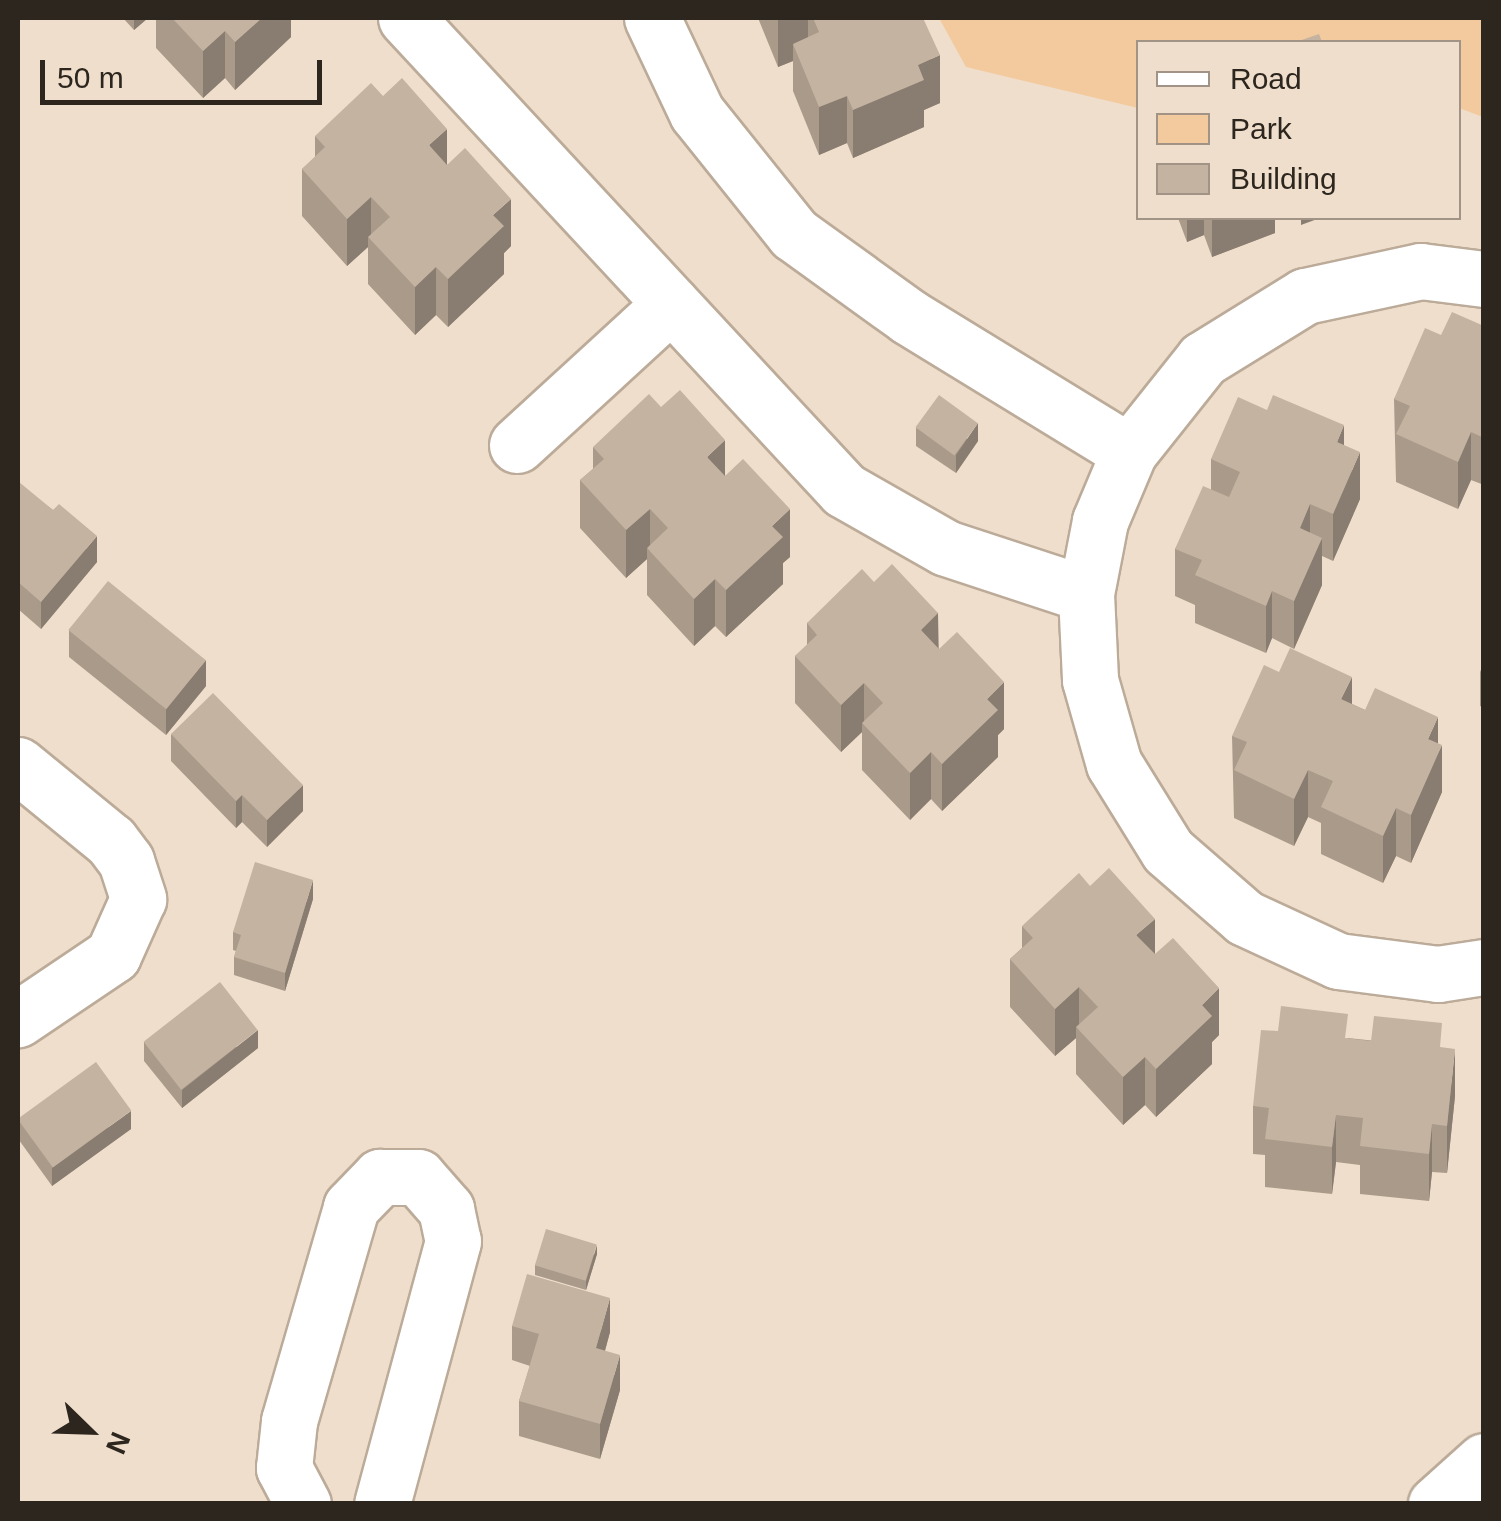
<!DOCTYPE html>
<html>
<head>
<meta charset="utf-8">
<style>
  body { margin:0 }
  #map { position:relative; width:1501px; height:1521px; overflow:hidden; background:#efdecb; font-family:Helvetica,sans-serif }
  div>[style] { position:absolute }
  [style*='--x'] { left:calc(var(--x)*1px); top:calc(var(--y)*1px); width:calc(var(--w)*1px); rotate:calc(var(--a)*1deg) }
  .green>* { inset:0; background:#f3ca9d }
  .roads { filter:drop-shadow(2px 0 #bcab99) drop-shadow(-2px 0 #bcab99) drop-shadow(0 2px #bcab99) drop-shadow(0 -2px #bcab99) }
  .minor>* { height:55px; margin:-27.5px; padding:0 27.5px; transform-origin:27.5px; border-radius:27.5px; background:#fff }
  .wall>* { inset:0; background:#a99a8a }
  .shaded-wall>* { inset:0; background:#897d71 }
  .building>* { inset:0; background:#c4b3a1; transform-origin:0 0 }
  span { translate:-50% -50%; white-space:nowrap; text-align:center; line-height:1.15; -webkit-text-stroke:9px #efdecb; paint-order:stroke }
  .frame { position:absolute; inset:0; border:20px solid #2c261e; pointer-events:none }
  .legend { position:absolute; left:1136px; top:40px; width:325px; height:180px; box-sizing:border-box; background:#efdecb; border:2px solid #a19486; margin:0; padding:12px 18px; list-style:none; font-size:30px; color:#2c261e }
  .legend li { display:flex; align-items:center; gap:20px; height:50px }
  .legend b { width:50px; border:2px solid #a19486 }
  .north { position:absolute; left:40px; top:1381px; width:100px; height:100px; -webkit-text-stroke:8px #efdecb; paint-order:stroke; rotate:113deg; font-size:28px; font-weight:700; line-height:40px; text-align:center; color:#2c261e }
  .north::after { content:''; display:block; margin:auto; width:35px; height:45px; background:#2c261e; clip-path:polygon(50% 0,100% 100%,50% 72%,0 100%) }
  .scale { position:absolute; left:40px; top:60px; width:282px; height:45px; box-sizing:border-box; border:5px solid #2c261e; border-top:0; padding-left:12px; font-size:30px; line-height:35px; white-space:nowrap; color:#2c261e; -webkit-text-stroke:8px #efdecb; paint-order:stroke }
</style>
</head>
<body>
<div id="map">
  <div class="green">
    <i style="clip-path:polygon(939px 18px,1483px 18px,1483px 117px,1459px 108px,1458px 42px,1138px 42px,1138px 108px,966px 67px)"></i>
  </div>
  <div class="roads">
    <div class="minor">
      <i style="--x:406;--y:18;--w:644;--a:47.14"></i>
      <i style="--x:844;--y:490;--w:117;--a:29.6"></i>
      <i style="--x:946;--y:548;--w:147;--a:18.2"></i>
      <i style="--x:652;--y:18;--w:105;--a:64.7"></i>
      <i style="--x:697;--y:113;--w:155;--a:51.3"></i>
      <i style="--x:794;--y:234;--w:142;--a:35.8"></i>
      <i style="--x:909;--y:317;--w:258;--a:31.5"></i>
      <i style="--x:1484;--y:279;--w:64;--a:-172.8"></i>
      <i style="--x:1421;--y:271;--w:119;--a:167.8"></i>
      <i style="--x:1305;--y:296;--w:120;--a:148.3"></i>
      <i style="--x:1203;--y:359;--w:119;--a:128.5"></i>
      <i style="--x:1129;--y:452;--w:75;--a:112.8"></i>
      <i style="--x:1100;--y:521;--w:74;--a:100.9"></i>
      <i style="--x:1086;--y:594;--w:86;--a:87.3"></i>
      <i style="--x:1090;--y:680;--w:87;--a:74.1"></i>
      <i style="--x:1114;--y:764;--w:102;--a:58.2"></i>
      <i style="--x:1168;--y:851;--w:102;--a:41"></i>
      <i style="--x:1245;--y:918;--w:102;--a:24.8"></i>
      <i style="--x:1338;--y:961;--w:101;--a:7.4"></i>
      <i style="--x:1438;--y:974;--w:47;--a:-8.7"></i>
      <i style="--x:517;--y:445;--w:209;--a:-42.5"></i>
      <i style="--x:18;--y:765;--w:120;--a:39.3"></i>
      <i style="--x:111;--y:841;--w:25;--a:53"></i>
      <i style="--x:126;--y:861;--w:40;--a:72"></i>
      <i style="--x:138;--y:899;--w:61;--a:114.1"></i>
      <i style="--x:113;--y:955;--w:115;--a:146"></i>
      <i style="--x:303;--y:1504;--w:41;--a:-117.8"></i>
      <i style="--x:284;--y:1468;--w:47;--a:-83.9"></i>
      <i style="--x:289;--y:1421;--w:223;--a:-73.8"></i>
      <i style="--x:351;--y:1207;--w:42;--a:-46"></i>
      <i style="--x:380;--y:1177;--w:38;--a:0"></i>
      <i style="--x:418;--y:1177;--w:43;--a:48.8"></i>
      <i style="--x:446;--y:1209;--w:33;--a:78"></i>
      <i style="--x:453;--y:1241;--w:272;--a:105.1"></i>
      <i style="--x:1436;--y:1504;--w:64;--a:-41.9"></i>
    </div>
  </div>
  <div class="wall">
    <i style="clip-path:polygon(123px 18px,148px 18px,134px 30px)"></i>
    <i style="clip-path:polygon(156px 18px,291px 18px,291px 37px,235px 90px,225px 78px,203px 98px,156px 48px)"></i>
    <i style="clip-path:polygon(758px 18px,923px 18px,940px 103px,924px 110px,924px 127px,853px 158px,847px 143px,819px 155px,793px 91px,793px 61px,778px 67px)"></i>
    <i style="clip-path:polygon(315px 136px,447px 164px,511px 246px,504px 253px,504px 274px,448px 327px,436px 315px,415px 335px,368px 284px,368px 247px,347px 266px,302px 216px,302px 169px,315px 157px)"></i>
    <i style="clip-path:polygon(1178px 218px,1275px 218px,1275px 233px,1212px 257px,1204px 235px,1187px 242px)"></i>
    <i style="clip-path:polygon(1484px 326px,1484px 485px,1471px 480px,1458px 509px,1396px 482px,1394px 399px,1441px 335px)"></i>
    <i style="clip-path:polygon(916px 428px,978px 441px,956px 473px,916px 446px)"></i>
    <i style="clip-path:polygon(1344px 445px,1360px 499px,1333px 561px,1322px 556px,1322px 585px,1294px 649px,1272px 638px,1266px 653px,1195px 623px,1195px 605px,1175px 596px,1175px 549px,1211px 489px,1211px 459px)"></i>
    <i style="clip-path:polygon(593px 447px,725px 475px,790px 557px,783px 563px,783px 584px,726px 637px,715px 626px,694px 646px,647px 595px,647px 559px,626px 578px,580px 528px,580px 480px,593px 469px)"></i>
    <i style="clip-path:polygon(18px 484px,53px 510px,97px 562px,41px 629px,18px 609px)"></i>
    <i style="clip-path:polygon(874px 582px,938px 613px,939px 649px,1004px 729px,998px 735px,998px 757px,942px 811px,931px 799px,910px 820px,862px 770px,862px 732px,841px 752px,795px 703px,795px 656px,807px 645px,807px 623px)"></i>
    <i style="clip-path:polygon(69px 630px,206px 686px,166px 735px,69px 657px)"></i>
    <i style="clip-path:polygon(1484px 663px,1484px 708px,1480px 706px,1480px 672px)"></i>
    <i style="clip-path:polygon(1352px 704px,1438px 743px,1442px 792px,1411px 863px,1396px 856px,1383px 883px,1321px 854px,1321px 823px,1308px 817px,1294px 846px,1234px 818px,1232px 736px)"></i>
    <i style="clip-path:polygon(171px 734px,303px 811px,267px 847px,242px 822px,236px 828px,171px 761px)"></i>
    <i style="clip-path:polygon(313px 899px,285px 991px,234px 975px,234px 957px,236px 951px,233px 950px,233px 932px)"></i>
    <i style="clip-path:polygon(1022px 926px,1155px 954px,1219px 1035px,1212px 1042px,1212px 1064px,1156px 1117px,1145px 1105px,1123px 1125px,1076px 1074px,1076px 1038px,1055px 1056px,1010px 1007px,1010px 959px,1022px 948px)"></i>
    <i style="clip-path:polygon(1348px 1038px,1442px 1048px,1455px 1096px,1447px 1173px,1432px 1172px,1429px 1201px,1360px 1194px,1360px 1165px,1336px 1162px,1332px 1194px,1265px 1187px,1265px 1155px,1253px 1154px,1253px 1106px)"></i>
    <i style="clip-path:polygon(144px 1042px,258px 1048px,182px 1108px,144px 1061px)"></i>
    <i style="clip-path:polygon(19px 1121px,131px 1129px,52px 1186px,19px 1140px)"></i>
    <i style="clip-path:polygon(597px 1254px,586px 1290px,535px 1275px,535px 1265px)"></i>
    <i style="clip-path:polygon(512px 1326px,610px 1332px,605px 1351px,620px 1390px,600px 1459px,519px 1436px,519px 1401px,530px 1366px,512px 1360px)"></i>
  </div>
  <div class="shaded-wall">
    <i style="clip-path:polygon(134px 18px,148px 18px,134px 30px)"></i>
    <i style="clip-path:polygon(262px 18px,291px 18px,291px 37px,235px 90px,235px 42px)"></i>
    <i style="clip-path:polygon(784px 18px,808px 18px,808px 55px,793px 44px,793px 61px,778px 67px,778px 20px)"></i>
    <i style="clip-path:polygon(225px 31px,225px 78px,203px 98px,203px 51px)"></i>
    <i style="clip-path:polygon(940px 55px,940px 103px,924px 110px,924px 127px,853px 158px,853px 110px,918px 65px)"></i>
    <i style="clip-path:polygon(847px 96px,847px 143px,819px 155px,819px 107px)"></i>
    <i style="clip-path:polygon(447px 129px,447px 176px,429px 145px)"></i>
    <i style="clip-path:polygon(371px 197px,371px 240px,368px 237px,368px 247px,347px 266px,347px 219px)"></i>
    <i style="clip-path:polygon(511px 199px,511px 246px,504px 253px,504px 274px,448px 327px,448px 279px,493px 215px)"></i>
    <i style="clip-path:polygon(1187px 218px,1204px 218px,1204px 235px,1187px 242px)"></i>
    <i style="clip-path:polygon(1212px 218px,1275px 218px,1275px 233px,1212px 257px)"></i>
    <i style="clip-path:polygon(1301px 218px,1320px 218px,1301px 225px)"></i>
    <i style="clip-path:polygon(436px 267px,436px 315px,415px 335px,415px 287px)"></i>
    <i style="clip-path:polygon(978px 423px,978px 441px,956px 473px,956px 455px)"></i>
    <i style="clip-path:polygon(1344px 425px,1344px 473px,1337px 442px)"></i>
    <i style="clip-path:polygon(1471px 432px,1471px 480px,1458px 509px,1458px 462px)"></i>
    <i style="clip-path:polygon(725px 440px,725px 487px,707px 457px)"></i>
    <i style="clip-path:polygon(1360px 452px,1360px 499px,1333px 561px,1333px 514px)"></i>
    <i style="clip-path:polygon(1310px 504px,1310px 551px,1300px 528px)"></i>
    <i style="clip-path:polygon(650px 509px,650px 551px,647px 548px,647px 559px,626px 578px,626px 530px)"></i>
    <i style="clip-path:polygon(790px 509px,790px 557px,783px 563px,783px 584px,726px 637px,726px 590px,772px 526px)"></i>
    <i style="clip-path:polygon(97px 536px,97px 562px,41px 629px,41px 602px)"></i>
    <i style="clip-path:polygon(1322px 538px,1322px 585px,1294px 649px,1294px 601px)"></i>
    <i style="clip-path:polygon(715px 579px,715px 626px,694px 646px,694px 599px)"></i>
    <i style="clip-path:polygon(1272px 591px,1272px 638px,1266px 653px,1266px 606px)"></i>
    <i style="clip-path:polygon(938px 613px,938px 661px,921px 630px)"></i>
    <i style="clip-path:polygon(206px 660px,206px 686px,166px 735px,166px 708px)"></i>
    <i style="clip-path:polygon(1352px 677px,1352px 724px,1341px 699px)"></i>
    <i style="clip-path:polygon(1004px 682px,1004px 729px,998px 735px,998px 757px,942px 811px,942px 764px,987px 699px)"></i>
    <i style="clip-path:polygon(864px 683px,864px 725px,862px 723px,862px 732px,841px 752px,841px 705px)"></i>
    <i style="clip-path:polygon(1438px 717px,1438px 753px,1442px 745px,1442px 792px,1411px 863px,1411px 815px,1428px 739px)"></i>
    <i style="clip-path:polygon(931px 752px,931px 799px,910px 820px,910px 773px)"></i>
    <i style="clip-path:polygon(1308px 770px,1308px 817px,1294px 846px,1294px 799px)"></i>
    <i style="clip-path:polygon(303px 785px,303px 811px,267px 847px,267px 820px)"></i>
    <i style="clip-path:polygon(242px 795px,242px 822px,236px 828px,236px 801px)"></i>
    <i style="clip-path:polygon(1396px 808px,1396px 856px,1383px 883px,1383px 836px)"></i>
    <i style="clip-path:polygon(313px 880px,313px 899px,285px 991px,285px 973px)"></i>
    <i style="clip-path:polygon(1155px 919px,1155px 966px,1136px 935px)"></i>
    <i style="clip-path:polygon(1079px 987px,1079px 1030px,1076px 1027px,1076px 1038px,1055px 1056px,1055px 1009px)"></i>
    <i style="clip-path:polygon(1219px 988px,1219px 1035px,1212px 1042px,1212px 1064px,1156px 1117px,1156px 1069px,1202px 1005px)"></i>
    <i style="clip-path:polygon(258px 1030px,258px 1048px,182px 1108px,182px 1090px)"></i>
    <i style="clip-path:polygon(1455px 1049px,1455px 1096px,1447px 1173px,1447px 1126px)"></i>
    <i style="clip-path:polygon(1145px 1057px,1145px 1105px,1123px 1125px,1123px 1077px)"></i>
    <i style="clip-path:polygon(131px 1111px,131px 1129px,52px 1186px,52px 1168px)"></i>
    <i style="clip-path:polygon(1336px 1115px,1336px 1162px,1332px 1194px,1332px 1147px)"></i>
    <i style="clip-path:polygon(1432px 1124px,1432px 1172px,1429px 1201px,1429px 1154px)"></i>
    <i style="clip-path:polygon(597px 1245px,597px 1254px,586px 1290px,586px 1281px)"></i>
    <i style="clip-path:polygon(610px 1298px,610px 1332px,596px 1383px,596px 1348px)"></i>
    <i style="clip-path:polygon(620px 1355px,620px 1390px,600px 1459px,600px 1424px)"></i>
  </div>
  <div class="building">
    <i style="clip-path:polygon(172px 18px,262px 18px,235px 42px,225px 31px,203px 51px)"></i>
    <i style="clip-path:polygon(813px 18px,923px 18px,940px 55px,918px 65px,924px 80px,853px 110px,847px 96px,819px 107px,793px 44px,819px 32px)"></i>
    <i style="clip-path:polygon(1319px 34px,1322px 42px,1296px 42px)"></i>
    <i style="clip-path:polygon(402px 78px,447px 129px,429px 145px,447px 165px,465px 148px,511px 199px,493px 215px,504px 226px,448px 279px,436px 267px,415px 287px,368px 237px,390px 217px,371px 197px,347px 219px,302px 169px,325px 147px,315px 136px,371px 83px,383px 96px)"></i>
    <i style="clip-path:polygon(1452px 312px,1484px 326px,1484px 438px,1471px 432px,1458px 462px,1396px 434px,1410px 406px,1394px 399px,1425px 328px,1441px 335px)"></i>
    <i style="clip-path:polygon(680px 390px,725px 440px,707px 457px,725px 476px,743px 459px,790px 509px,772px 526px,783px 537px,726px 590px,715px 579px,694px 599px,647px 548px,668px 528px,650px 509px,626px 530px,580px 480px,604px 459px,593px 447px,649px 394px,661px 407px)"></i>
    <i style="left:939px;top:395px;width:48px;height:40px;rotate:36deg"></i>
    <i style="clip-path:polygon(1273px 395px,1344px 425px,1337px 442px,1360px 452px,1333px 514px,1310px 504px,1300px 528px,1322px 538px,1294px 601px,1272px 591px,1266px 606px,1195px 575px,1202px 560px,1175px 549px,1203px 486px,1229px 497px,1240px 472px,1211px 459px,1238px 397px,1267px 410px)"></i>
    <i style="clip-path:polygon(19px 482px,53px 510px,59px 504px,97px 536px,41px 602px,18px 582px,18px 484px)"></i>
    <i style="clip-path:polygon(892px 564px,938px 613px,921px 630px,939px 649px,957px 632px,1004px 682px,987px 699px,998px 710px,942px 764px,931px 752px,910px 773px,862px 723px,883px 703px,864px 683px,841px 705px,795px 656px,817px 635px,807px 623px,862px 569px,874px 582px)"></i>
    <i style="left:108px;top:581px;width:126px;height:63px;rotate:39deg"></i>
    <i style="clip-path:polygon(1290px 648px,1352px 677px,1341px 699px,1365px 710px,1375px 688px,1438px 717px,1428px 739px,1442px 745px,1411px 815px,1396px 808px,1383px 836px,1321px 807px,1333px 781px,1308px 770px,1294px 799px,1234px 770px,1247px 742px,1232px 736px,1264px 665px,1279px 672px)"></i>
    <i style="clip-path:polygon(213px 693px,303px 785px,267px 820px,242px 795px,236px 801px,171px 734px)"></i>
    <i style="clip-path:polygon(255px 862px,313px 880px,285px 973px,234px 957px,241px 935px,233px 932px)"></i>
    <i style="clip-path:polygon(1109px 868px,1155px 919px,1136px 935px,1155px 954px,1173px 938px,1219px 988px,1202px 1005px,1212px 1016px,1156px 1069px,1145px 1057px,1123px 1077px,1076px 1027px,1098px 1007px,1079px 987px,1055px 1009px,1010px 959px,1033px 938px,1022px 926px,1079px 873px,1090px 886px)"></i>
    <i style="left:220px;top:982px;width:61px;height:97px;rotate:52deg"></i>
    <i style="clip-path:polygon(1281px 1006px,1348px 1014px,1345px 1038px,1371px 1041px,1374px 1016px,1442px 1023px,1440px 1047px,1455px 1049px,1447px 1126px,1432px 1124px,1429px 1154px,1360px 1146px,1363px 1118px,1336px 1115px,1332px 1147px,1265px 1139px,1269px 1108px,1253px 1106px,1261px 1030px,1278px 1031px)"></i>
    <i style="left:96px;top:1062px;width:60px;height:97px;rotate:54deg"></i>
    <i style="left:546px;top:1229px;width:53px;height:38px;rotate:17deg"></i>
    <i style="clip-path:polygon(527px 1274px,610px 1298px,596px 1348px,620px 1355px,600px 1424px,519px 1401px,539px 1334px,512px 1326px)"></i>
  </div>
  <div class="frame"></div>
  <ul class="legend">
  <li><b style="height:12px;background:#fff"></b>Road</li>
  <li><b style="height:28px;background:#f3ca9d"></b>Park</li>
  <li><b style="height:28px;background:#c4b3a1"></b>Building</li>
  </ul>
  <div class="north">N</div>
  <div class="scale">50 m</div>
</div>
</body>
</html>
